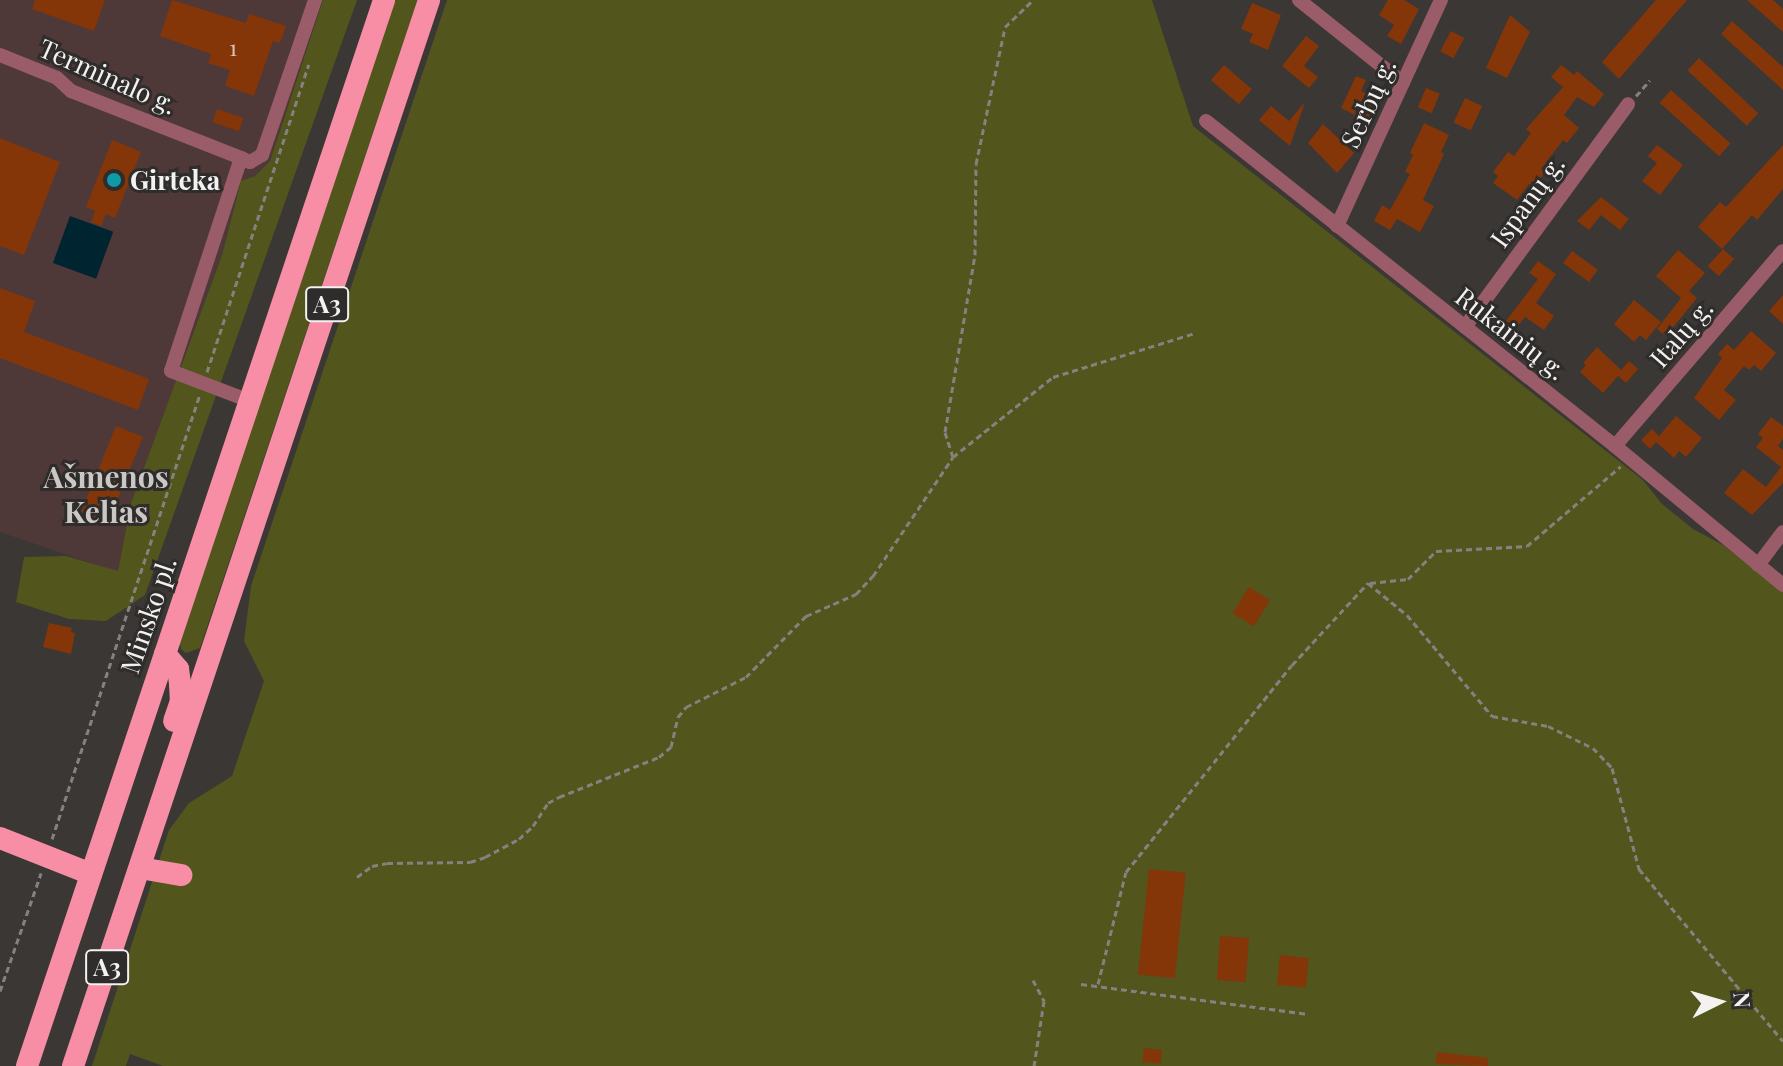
<!DOCTYPE html>
<html>
<head>
<meta charset="utf-8">
<style>
  body { margin:0 }
  #map { position:relative; width:1783px; height:1066px; overflow:hidden; background:#3a3735; font-family:"Playfair Display",serif }
  div>[style] { position:absolute }
  [style*='--x'] { left:calc(var(--x)*1px); top:calc(var(--y)*1px); width:calc(var(--w)*1px); rotate:calc(var(--a)*1deg) }
  .industrial>* { inset:0; background:#4e3938 }
  .green>* { inset:0; background:#52551c }
  .water>* { inset:0; background:#002530; transform-origin:0 0 }
  .building>* { inset:0; background:#843608; transform-origin:0 0 }
  .path>* { height:3px; margin-top:-1.5px; transform-origin:0; background:repeating-linear-gradient(90deg,#84817f 0 6px,transparent 0 10px) }
  .minor>* { height:14px; margin:-7px; padding:0 7px; transform-origin:7px; border-radius:7px; background:#995c68 }
  .trunk>* { height:22px; margin:-11px; padding:0 11px; transform-origin:11px; border-radius:11px; background:#f88ea5 }
  .dots>* { width:22px; height:22px; translate:-50% -50%; box-sizing:border-box; border:4px solid #2f2d2b; border-radius:50% }
  span { translate:-50% -50%; white-space:nowrap; text-align:center; line-height:1.15; -webkit-text-stroke:6px #2f2d2b; paint-order:stroke }
  .number-label { font-size:22px; color:#d8c3b7 }
  .number-label span { -webkit-text-stroke-width:0 }
  .shield-label span { padding:2px 6px; background:#2f2d2b; border:2px solid; border-radius:6px; -webkit-text-stroke-width:0 }
  .shield-label { font-size:24px; color:#f4f2f1; font-weight:700 }
  .street-label { font-size:26px; color:#f4f2f1 }
  .poi-label { font-size:26px; color:#f4f2f1; font-weight:700 }
  .left { translate:0 -50%; text-align:left }
  .quarter-label { font-size:30px; color:#cbc7c4; font-weight:700 }
  .north { position:absolute; left:1679px; top:962px; width:80px; height:80px; -webkit-text-stroke:6px #2f2d2b; paint-order:stroke; rotate:85deg; font-size:22px; font-weight:700; line-height:32px; text-align:center; color:#f4f2f1 }
  .north::after { content:''; display:block; margin:auto; width:28px; height:36px; background:#f4f2f1; clip-path:polygon(50% 0,100% 100%,50% 72%,0 100%) }
</style>
</head>
<body>
<div id="map">
  <div class="industrial">
    <i style="clip-path:polygon(0 0,323px 0,270px 161px,255px 176px,241px 181px,222px 255px,131px 503px,118px 572px,0 532px)"></i>
  </div>
  <div class="green">
    <i style="clip-path:polygon(323px 0,357px 0,145px 595px,106px 621px,69px 619px,16px 602px,24px 557px,66px 556px,118px 571px,131px 503px,222px 255px,241px 181px,255px 176px,270px 161px)"></i>
    <i style="clip-path:polygon(394px 0,418px 0,200px 648px,186px 653px,181px 649px,179px 639px)"></i>
    <i style="clip-path:polygon(447px 0,1152px 0,1193px 126px,1643px 480px,1662px 504px,1693px 529px,1723px 545px,1783px 592px,1783px 1066px,163px 1066px,130px 1054px,126px 1066px,92px 1066px,169px 830px,189px 803px,232px 776px,264px 681px,244px 641px,251px 586px)"></i>
  </div>
  <div class="water">
    <i style="left:70px;top:216px;width:46px;height:50px;rotate:20deg"></i>
  </div>
  <div class="building">
    <i style="clip-path:polygon(35px 0,105px 0,94px 31px,32px 9px)"></i>
    <i style="clip-path:polygon(172px 0,246px 23px,249px 14px,286px 26px,280px 43px,273px 41px,254px 96px,225px 86px,230px 70px,208px 63px,211px 54px,160px 36px)"></i>
    <i style="clip-path:polygon(1388px 0,1404px 0,1419px 9px,1401px 44px,1387px 36px,1394px 25px,1379px 15px)"></i>
    <i style="clip-path:polygon(1656px 0,1687px 0,1619px 79px,1602px 62px)"></i>
    <i style="clip-path:polygon(1747px 0,1773px 0,1783px 9px,1783px 32px)"></i>
    <i style="clip-path:polygon(1252px 3px,1281px 15px,1268px 50px,1249px 42px,1253px 34px,1241px 29px)"></i>
    <i style="clip-path:polygon(1510px 15px,1530px 32px,1507px 78px,1486px 68px)"></i>
    <i style="clip-path:polygon(1732px 21px,1783px 67px,1783px 90px,1721px 34px)"></i>
    <i style="left:1451px;top:31px;width:15px;height:23px;rotate:28deg"></i>
    <i style="clip-path:polygon(1306px 36px,1319px 46px,1304px 66px,1318px 77px,1309px 88px,1282px 66px)"></i>
    <i style="left:1699px;top:58px;width:81px;height:17px;rotate:43deg"></i>
    <i style="left:1224px;top:65px;width:37px;height:20px;rotate:41deg"></i>
    <i style="clip-path:polygon(1561px 65px,1574px 75px,1577px 71px,1604px 94px,1594px 107px,1577px 97px,1564px 115px,1579px 128px,1567px 143px,1563px 140px,1541px 169px,1545px 172px,1534px 187px,1529px 184px,1517px 200px,1493px 183px,1498px 176px,1493px 172px,1508px 152px,1514px 156px,1531px 133px,1526px 129px,1563px 87px,1551px 77px)"></i>
    <i style="clip-path:polygon(1356px 76px,1366px 80px,1361px 91px,1377px 99px,1364px 128px,1352px 122px,1355px 115px,1341px 108px)"></i>
    <i style="left:1426px;top:88px;width:15px;height:21px;rotate:23deg"></i>
    <i style="left:1671px;top:90px;width:80px;height:17px;rotate:42deg"></i>
    <i style="left:1465px;top:98px;width:19px;height:27px;rotate:25deg"></i>
    <i style="clip-path:polygon(1305px 102px,1290px 146px,1259px 120px,1271px 106px,1289px 121px)"></i>
    <i style="left:217px;top:109px;width:28px;height:14px;rotate:19deg"></i>
    <i style="clip-path:polygon(1424px 123px,1449px 135px,1441px 152px,1444px 154px,1423px 200px,1434px 206px,1420px 232px,1397px 219px,1390px 230px,1374px 221px,1382px 205px,1390px 210px,1410px 174px,1405px 172px,1413px 155px,1410px 153px)"></i>
    <i style="clip-path:polygon(1323px 124px,1354px 153px,1337px 173px,1308px 143px)"></i>
    <i style="clip-path:polygon(0 138px,60px 162px,24px 255px,0 246px)"></i>
    <i style="clip-path:polygon(112px 140px,141px 152px,115px 218px,106px 214px,101px 226px,91px 222px,95px 211px,86px 207px)"></i>
    <i style="clip-path:polygon(1657px 145px,1683px 165px,1660px 195px,1642px 181px,1657px 163px,1648px 156px)"></i>
    <i style="clip-path:polygon(1783px 145px,1783px 189px,1757px 220px,1752px 215px,1722px 249px,1698px 227px,1720px 202px,1726px 207px)"></i>
    <i style="clip-path:polygon(1601px 197px,1629px 219px,1620px 230px,1601px 215px,1589px 230px,1577px 221px)"></i>
    <i style="left:1723px;top:249px;width:15px;height:23px;rotate:42deg"></i>
    <i style="clip-path:polygon(1678px 250px,1705px 273px,1689px 291px,1697px 298px,1666px 336px,1657px 329px,1681px 298px,1656px 276px)"></i>
    <i style="left:1572px;top:251px;width:32px;height:15px;rotate:36deg"></i>
    <i style="clip-path:polygon(1538px 261px,1556px 274px,1536px 303px,1554px 316px,1544px 330px,1525px 317px,1516px 328px,1506px 321px,1538px 279px,1529px 273px)"></i>
    <i style="clip-path:polygon(0 288px,35px 301px,24px 332px,149px 379px,138px 410px,0 358px)"></i>
    <i style="clip-path:polygon(1783px 295px,1783px 324px,1769px 311px)"></i>
    <i style="clip-path:polygon(1634px 300px,1661px 322px,1646px 340px,1640px 335px,1634px 342px,1614px 324px)"></i>
    <i style="clip-path:polygon(1751px 331px,1776px 353px,1761px 371px,1754px 365px,1749px 370px,1744px 366px,1724px 390px,1736px 400px,1719px 420px,1694px 398px,1722px 358px,1718px 354px,1727px 344px,1734px 350px)"></i>
    <i style="clip-path:polygon(1597px 347px,1621px 370px,1629px 361px,1638px 369px,1626px 383px,1618px 376px,1603px 393px,1580px 372px,1586px 365px,1583px 363px)"></i>
    <i style="clip-path:polygon(1676px 416px,1702px 438px,1686px 457px,1679px 451px,1674px 458px,1656px 442px,1650px 449px,1641px 440px,1652px 429px,1659px 436px)"></i>
    <i style="clip-path:polygon(1771px 417px,1783px 426px,1783px 439px,1778px 446px,1783px 450px,1783px 483px,1752px 515px,1724px 493px,1743px 469px,1766px 487px,1781px 467px,1756px 447px,1763px 438px,1758px 434px)"></i>
    <i style="left:116px;top:426px;width:29px;height:93px;rotate:22deg"></i>
    <i style="left:1249px;top:587px;width:25px;height:31px;rotate:32deg"></i>
    <i style="clip-path:polygon(49px 623px,72px 628px,71px 632px,75px 633px,71px 654px,43px 647px)"></i>
    <i style="left:1149px;top:869px;width:37px;height:106px;rotate:6deg"></i>
    <i style="left:1220px;top:936px;width:29px;height:44px;rotate:4deg"></i>
    <i style="left:1280px;top:955px;width:29px;height:30px;rotate:6deg"></i>
    <i style="left:1144px;top:1048px;width:18px;height:14px;rotate:6deg"></i>
    <i style="clip-path:polygon(1437px 1052px,1488px 1058px,1488px 1066px,1436px 1064px)"></i>
  </div>
  <div class="path">
    <i style="--x:1636;--y:96;--w:21;--a:-49"></i>
    <i style="--x:207;--y:372;--w:324;--a:-71.7"></i>
    <i style="--x:953;--y:457;--w:26;--a:-108"></i>
    <i style="--x:945;--y:432;--w:180;--a:-80.4"></i>
    <i style="--x:975;--y:255;--w:91;--a:-89.4"></i>
    <i style="--x:976;--y:164;--w:140;--a:-78"></i>
    <i style="--x:1005;--y:27;--w:39;--a:-44"></i>
    <i style="--x:1370;--y:583;--w:38;--a:-6"></i>
    <i style="--x:1408;--y:579;--w:40;--a:-45"></i>
    <i style="--x:1436;--y:551;--w:91;--a:-3.1"></i>
    <i style="--x:1527;--y:546;--w:123;--a:-40.4"></i>
    <i style="--x:52;--y:839;--w:468;--a:-71.6"></i>
    <i style="--x:357;--y:877;--w:19;--a:-36"></i>
    <i style="--x:372;--y:866;--w:15;--a:-11"></i>
    <i style="--x:387;--y:863;--w:83;--a:-0.7"></i>
    <i style="--x:470;--y:862;--w:16;--a:-18"></i>
    <i style="--x:485;--y:857;--w:38;--a:-28"></i>
    <i style="--x:519;--y:839;--w:19;--a:-43"></i>
    <i style="--x:533;--y:826;--w:27;--a:-57"></i>
    <i style="--x:548;--y:803;--w:13;--a:-29"></i>
    <i style="--x:559;--y:797;--w:108;--a:-21.8"></i>
    <i style="--x:659;--y:757;--w:16;--a:-40"></i>
    <i style="--x:671;--y:747;--w:31;--a:-77"></i>
    <i style="--x:678;--y:717;--w:13;--a:-51"></i>
    <i style="--x:686;--y:707;--w:67;--a:-26.6"></i>
    <i style="--x:746;--y:677;--w:86;--a:-45.5"></i>
    <i style="--x:806;--y:616;--w:55;--a:-23.7"></i>
    <i style="--x:856;--y:594;--w:25;--a:-47"></i>
    <i style="--x:873;--y:576;--w:143;--a:-56.1"></i>
    <i style="--x:953;--y:457;--w:128;--a:-38.7"></i>
    <i style="--x:1053;--y:377;--w:149;--a:-17.2"></i>
    <i style="--x:1033;--y:980;--w:24;--a:62"></i>
    <i style="--x:1044;--y:1001;--w:66;--a:98.7"></i>
    <i style="--x:1081;--y:984;--w:229;--a:7.5"></i>
    <i style="--x:1098;--y:984;--w:115;--a:-76"></i>
    <i style="--x:1126;--y:872;--w:265;--a:-51.3"></i>
    <i style="--x:1292;--y:665;--w:112;--a:-47.2"></i>
    <i style="--x:1368;--y:583;--w:50;--a:39.4"></i>
    <i style="--x:1407;--y:615;--w:132;--a:49.9"></i>
    <i style="--x:1492;--y:716;--w:57;--a:10.1"></i>
    <i style="--x:1548;--y:726;--w:50;--a:26.1"></i>
    <i style="--x:1593;--y:748;--w:28;--a:46"></i>
    <i style="--x:1612;--y:768;--w:105;--a:75"></i>
    <i style="--x:1639;--y:869;--w:224;--a:50.1"></i>
    <i style="--x:0;--y:991;--w:125;--a:-70.8"></i>
  </div>
  <div class="minor">
    <i style="--x:1299;--y:0;--w:133;--a:38.6"></i>
    <i style="--x:0;--y:55;--w:61;--a:22"></i>
    <i style="--x:57;--y:78;--w:19;--a:43"></i>
    <i style="--x:71;--y:91;--w:183;--a:21.5"></i>
    <i style="--x:241;--y:158;--w:224;--a:108.2"></i>
    <i style="--x:171;--y:371;--w:85;--a:20.8"></i>
    <i style="--x:1206;--y:121;--w:522;--a:38.47"></i>
    <i style="--x:1615;--y:446;--w:218;--a:39.6"></i>
    <i style="--x:241;--y:158;--w:10;--a:24"></i>
    <i style="--x:250;--y:162;--w:14;--a:-30"></i>
    <i style="--x:262;--y:155;--w:164;--a:-71.1"></i>
    <i style="--x:1337;--y:226;--w:249;--a:-65.3"></i>
    <i style="--x:1465;--y:327;--w:276;--a:-53.8"></i>
    <i style="--x:1615;--y:446;--w:257;--a:-49.3"></i>
    <i style="--x:1758;--y:565;--w:41;--a:-52.9"></i>
  </div>
  <div class="trunk">
    <i style="--x:165;--y:654;--w:20;--a:49"></i>
    <i style="--x:178;--y:669;--w:15;--a:82"></i>
    <i style="--x:180;--y:684;--w:17;--a:87"></i>
    <i style="--x:181;--y:701;--w:21;--a:109"></i>
    <i style="--x:0;--y:838;--w:98;--a:21.6"></i>
    <i style="--x:140;--y:868;--w:42;--a:9.7"></i>
    <i style="--x:27;--y:1066;--w:1124;--a:-71.48"></i>
    <i style="--x:73;--y:1066;--w:1124;--a:-71.53"></i>
  </div>
  <div class="dots">
    <i style="left:114px;top:180px;background:#0f9aa8"></i>
  </div>
  <div class="number-label">
    <span style="left:233px;top:48px">1</span>
  </div>
  <div class="shield-label">
    <span style="left:327px;top:304px">A3</span>
    <span style="left:107px;top:967px">A3</span>
  </div>
  <div class="street-label">
    <span style="left:108px;top:76px;rotate:24deg">Terminalo g.</span>
    <span style="left:1368px;top:103px;rotate:-65deg">Serbų g.</span>
    <span style="left:1527px;top:201px;rotate:-54deg">Ispanų g.</span>
    <span style="left:1511px;top:333px;rotate:38deg">Rukainių g.</span>
    <span style="left:1681px;top:333px;rotate:-49deg">Italų g.</span>
    <span style="left:148px;top:615px;rotate:-71deg">Minsko pl.</span>
  </div>
  <div class="poi-label">
    <span class="left" style="left:130px;top:180px">Girteka</span>
  </div>
  <div class="quarter-label">
    <span style="left:106px;top:493px">Ašmenos<br>Kelias</span>
  </div>
  <div class="north">N</div>
</div>
</body>
</html>
